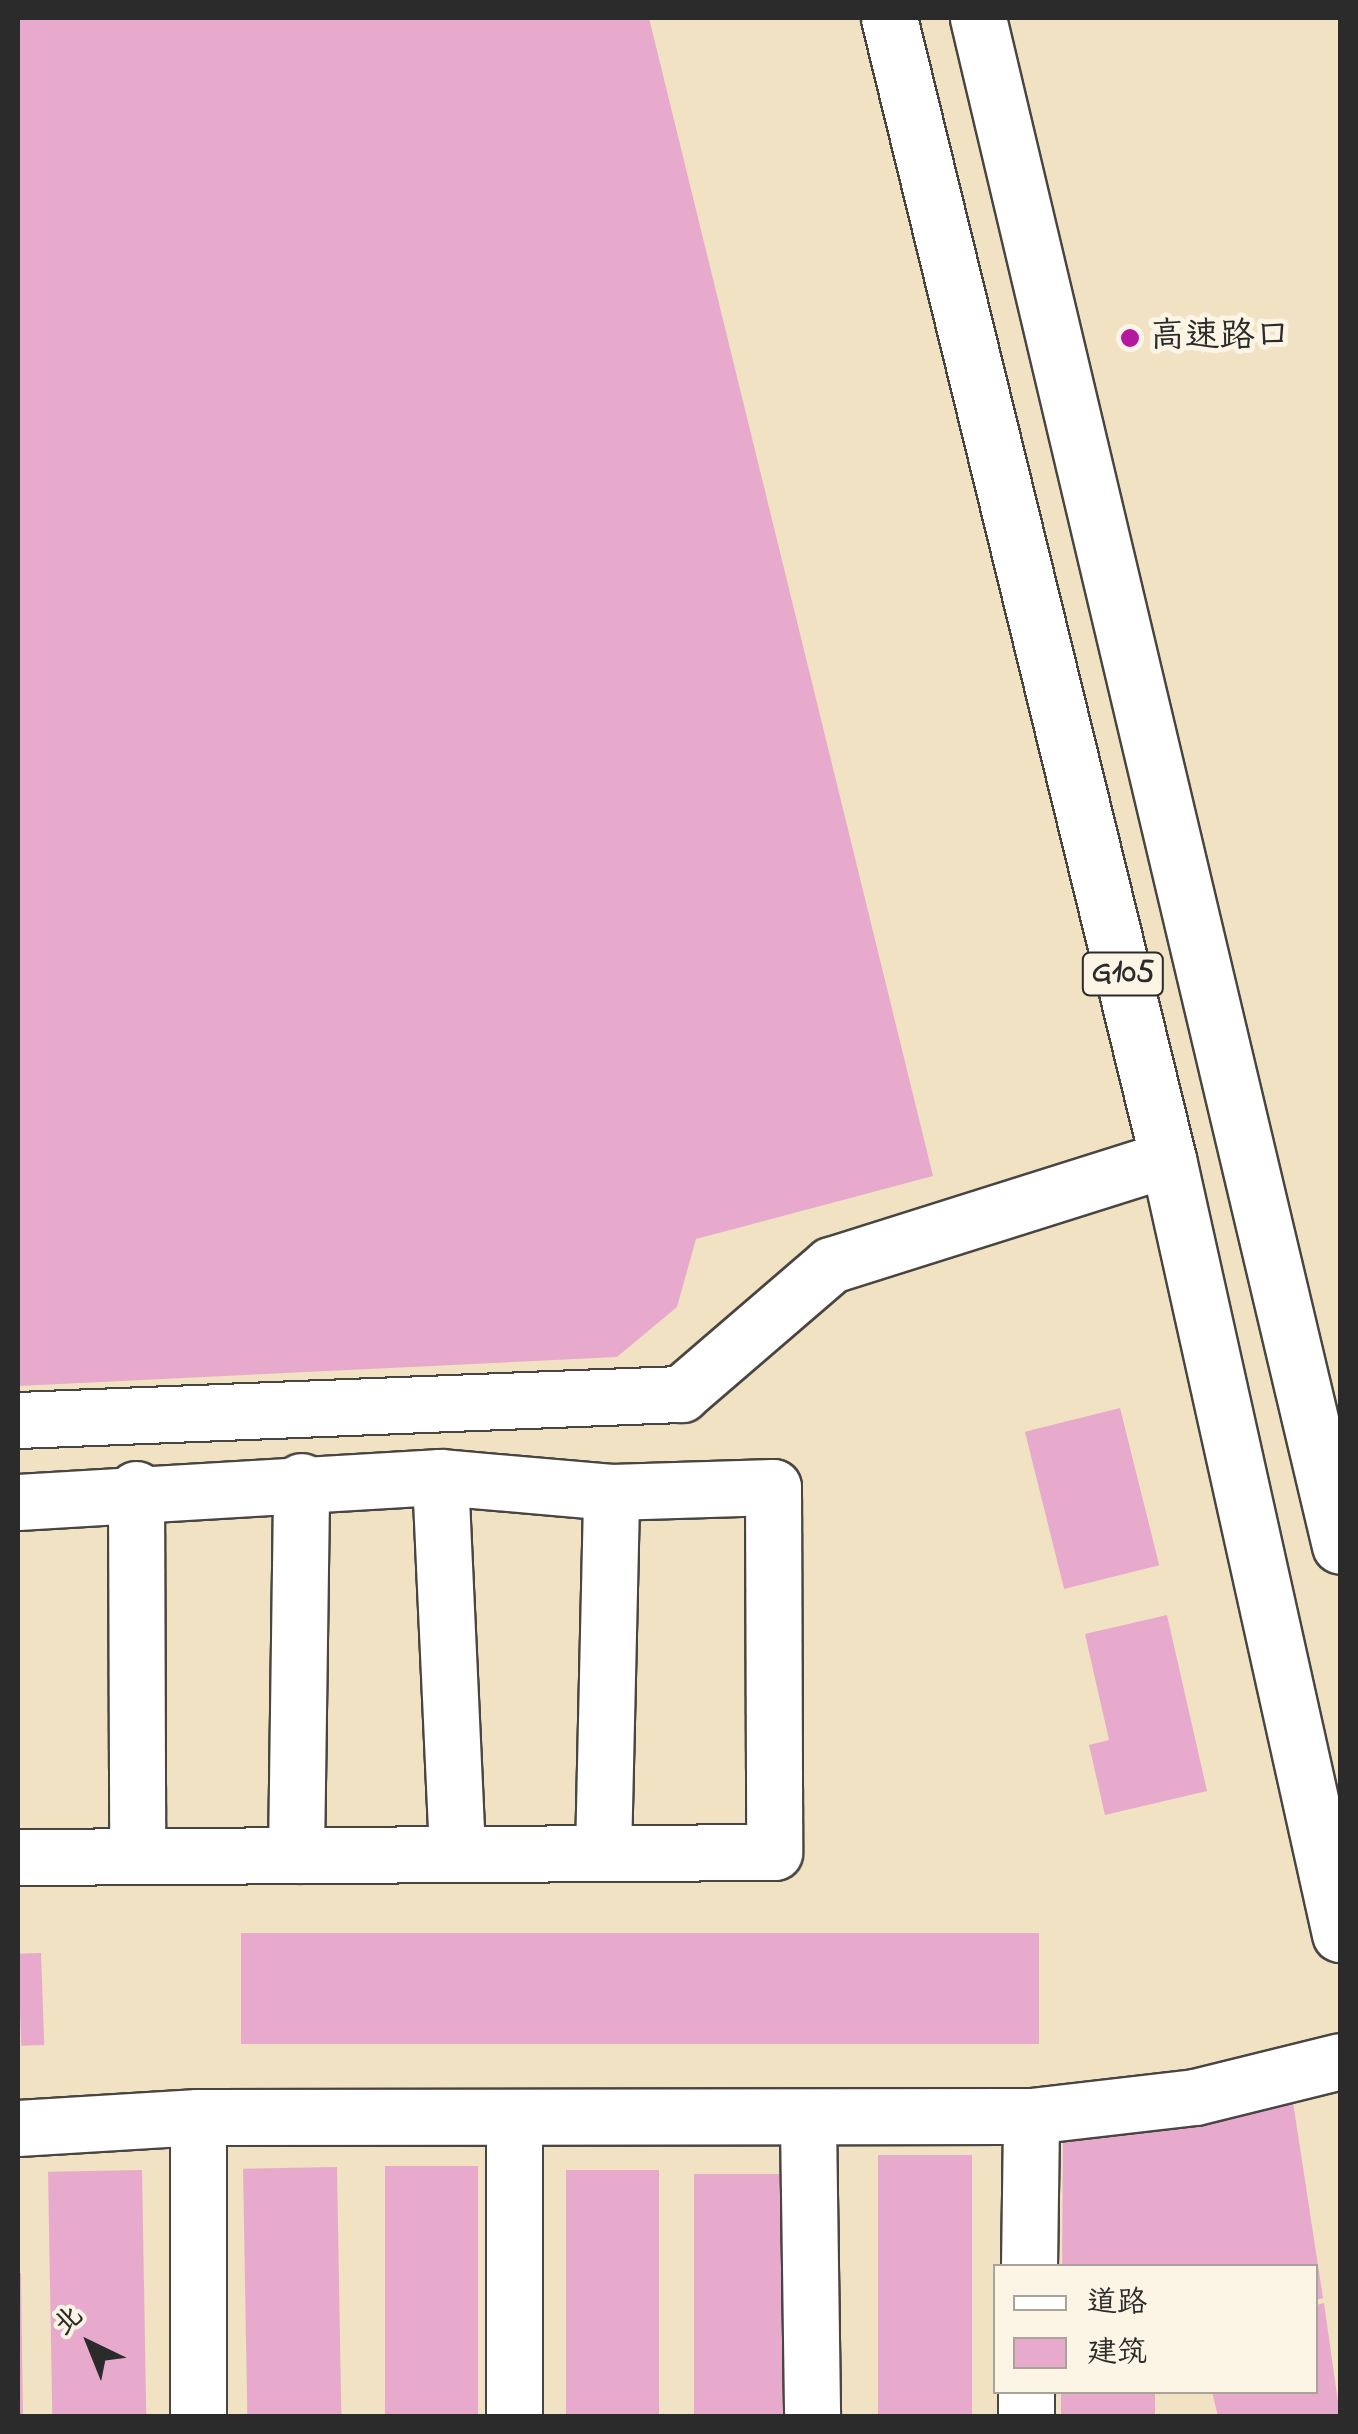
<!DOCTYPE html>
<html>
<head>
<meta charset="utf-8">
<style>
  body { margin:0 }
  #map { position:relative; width:1358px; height:2434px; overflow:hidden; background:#f1e2c3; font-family:"Indie Flower","LXGW WenKai TC",sans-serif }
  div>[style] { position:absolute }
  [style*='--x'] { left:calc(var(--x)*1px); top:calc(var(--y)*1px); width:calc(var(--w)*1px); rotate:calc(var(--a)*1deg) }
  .building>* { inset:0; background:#e7aacc; transform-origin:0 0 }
  .roads { filter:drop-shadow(2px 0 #494642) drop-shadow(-2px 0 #494642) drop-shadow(0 2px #494642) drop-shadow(0 -2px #494642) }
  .minor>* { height:55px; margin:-27.5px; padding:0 27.5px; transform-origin:27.5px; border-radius:27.5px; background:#fff }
  .highway>* { height:55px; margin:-27.5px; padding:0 27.5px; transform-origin:27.5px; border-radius:27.5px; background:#fff }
  .dots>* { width:28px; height:28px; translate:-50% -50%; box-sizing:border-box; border:5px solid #fcf5e5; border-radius:50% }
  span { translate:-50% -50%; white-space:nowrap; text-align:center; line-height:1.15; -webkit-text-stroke:10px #fcf5e5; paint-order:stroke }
  .shield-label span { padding:2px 8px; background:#fcf5e5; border:2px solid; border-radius:8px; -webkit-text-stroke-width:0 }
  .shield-label { font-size:32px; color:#2b2b2b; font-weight:700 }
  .poi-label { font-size:35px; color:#2b2b2b }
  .left { translate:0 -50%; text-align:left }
  .frame { position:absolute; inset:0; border:20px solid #2b2b2b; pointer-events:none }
  .legend { position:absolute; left:993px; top:2264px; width:325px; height:130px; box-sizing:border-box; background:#fcf5e5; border:2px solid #a8a49b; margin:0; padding:12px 18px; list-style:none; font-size:30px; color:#2b2b2b }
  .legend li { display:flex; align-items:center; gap:20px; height:50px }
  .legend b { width:50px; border:2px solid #a8a49b }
  .north { position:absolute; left:40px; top:2294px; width:100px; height:100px; -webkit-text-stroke:8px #fcf5e5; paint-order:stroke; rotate:317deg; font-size:28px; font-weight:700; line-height:40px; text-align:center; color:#2b2b2b }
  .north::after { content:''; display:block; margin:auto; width:35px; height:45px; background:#2b2b2b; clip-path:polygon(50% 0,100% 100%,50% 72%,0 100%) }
</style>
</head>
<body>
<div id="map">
  <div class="building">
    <i style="clip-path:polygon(18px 18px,649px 18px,933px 1176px,696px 1239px,677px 1307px,617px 1357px,18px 1386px)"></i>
    <i style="left:1120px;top:1408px;width:162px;height:98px;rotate:76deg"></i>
    <i style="clip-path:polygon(1167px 1615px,1207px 1791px,1105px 1815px,1089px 1745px,1109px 1740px,1085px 1634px)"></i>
    <i style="left:1039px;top:1933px;width:111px;height:798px;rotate:90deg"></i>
    <i style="left:41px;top:1953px;width:92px;height:23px;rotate:88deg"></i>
    <i style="clip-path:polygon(1293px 2102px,1323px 2298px,1316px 2300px,1316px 2266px,1062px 2266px,1063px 2132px)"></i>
    <i style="left:972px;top:2155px;width:261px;height:94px;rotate:90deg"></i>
    <i style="left:478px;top:2166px;width:250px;height:93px;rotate:90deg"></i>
    <i style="left:337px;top:2167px;width:249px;height:94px;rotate:89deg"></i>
    <i style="left:142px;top:2170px;width:246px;height:94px;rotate:89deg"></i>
    <i style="left:566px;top:2170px;width:93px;height:246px"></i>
    <i style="left:694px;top:2174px;width:94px;height:242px"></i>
    <i style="clip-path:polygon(18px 2273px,21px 2273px,23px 2416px,18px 2416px)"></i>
    <i style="clip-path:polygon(1324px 2303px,1340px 2416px,1218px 2416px,1212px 2392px,1316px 2392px,1316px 2305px)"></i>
    <i style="left:1061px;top:2392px;width:94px;height:24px"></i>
  </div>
  <div class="roads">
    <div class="minor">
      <i style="--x:18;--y:1420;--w:664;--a:-2.25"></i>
      <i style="--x:681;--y:1394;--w:198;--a:-40.7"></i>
      <i style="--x:831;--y:1265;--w:353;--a:-17.5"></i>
      <i style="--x:440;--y:1477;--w:377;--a:87.4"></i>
      <i style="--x:136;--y:1489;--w:367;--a:89.8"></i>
      <i style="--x:18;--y:1502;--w:423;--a:-3.4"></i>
      <i style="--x:440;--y:1477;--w:172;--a:5"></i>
      <i style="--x:611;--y:1492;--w:162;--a:-1.8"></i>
      <i style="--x:773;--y:1487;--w:365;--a:89.8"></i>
      <i style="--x:774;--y:1852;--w:756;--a:179.62"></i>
      <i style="--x:603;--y:1853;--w:361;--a:-88.7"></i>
      <i style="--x:296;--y:1855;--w:374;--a:-89.2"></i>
      <i style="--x:808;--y:2122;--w:294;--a:89.2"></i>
      <i style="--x:18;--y:2128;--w:180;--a:-3.5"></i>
      <i style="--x:198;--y:2117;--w:833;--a:-0.07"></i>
      <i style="--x:1031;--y:2116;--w:165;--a:-6.6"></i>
      <i style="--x:1195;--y:2097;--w:149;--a:-13.9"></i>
      <i style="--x:1029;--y:2266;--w:150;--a:-89.2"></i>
      <i style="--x:198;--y:2416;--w:299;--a:-90"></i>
      <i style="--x:514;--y:2416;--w:297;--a:-90"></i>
      <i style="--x:1026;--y:2416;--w:24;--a:-90"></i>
    </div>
    <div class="highway">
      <i style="--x:889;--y:18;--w:1175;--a:76.26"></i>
      <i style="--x:1168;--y:1159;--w:794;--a:77.49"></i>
      <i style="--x:978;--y:18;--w:1570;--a:76.67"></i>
    </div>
  </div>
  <div class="dots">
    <i style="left:1130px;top:338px;background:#b5179e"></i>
  </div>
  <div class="shield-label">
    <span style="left:1123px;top:974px">G105</span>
  </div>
  <div class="poi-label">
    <span class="left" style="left:1150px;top:338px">高速路口</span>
  </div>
  <div class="frame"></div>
  <ul class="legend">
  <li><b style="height:12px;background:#fff"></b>道路</li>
  <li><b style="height:28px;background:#e7aacc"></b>建筑</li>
  </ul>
  <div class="north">北</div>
</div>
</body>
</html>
